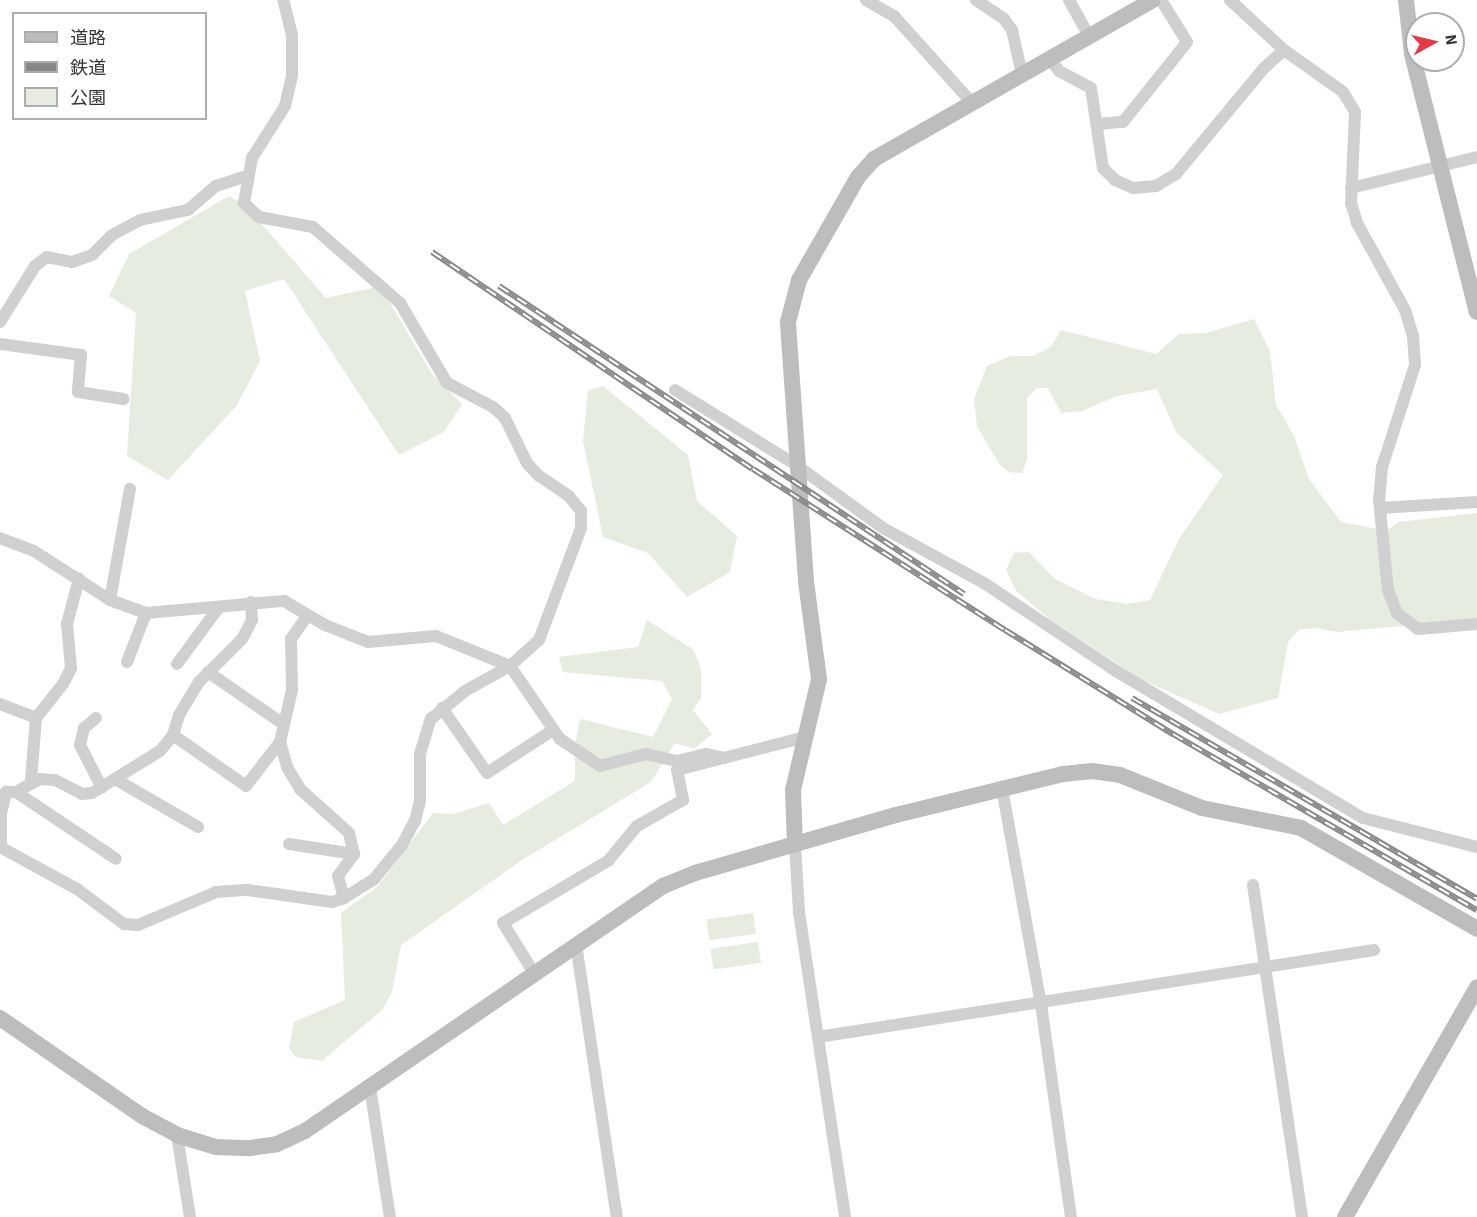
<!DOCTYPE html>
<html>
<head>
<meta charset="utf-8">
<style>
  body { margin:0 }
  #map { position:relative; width:1477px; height:1217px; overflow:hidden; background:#fff; font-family:"Source Sans 3","Noto Sans JP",sans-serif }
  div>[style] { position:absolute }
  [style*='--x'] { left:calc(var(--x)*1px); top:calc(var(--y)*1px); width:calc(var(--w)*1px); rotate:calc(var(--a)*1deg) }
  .green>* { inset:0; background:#e6ecdf; transform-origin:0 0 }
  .street>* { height:12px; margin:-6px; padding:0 6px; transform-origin:6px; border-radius:6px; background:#d0d0d0 }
  .secondary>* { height:16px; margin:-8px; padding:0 8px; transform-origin:8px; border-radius:8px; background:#bdbdbd }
  .rail>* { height:6px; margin-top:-3px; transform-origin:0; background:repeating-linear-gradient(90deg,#fff 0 11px,#888 0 22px); box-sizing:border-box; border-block:2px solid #888 }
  span { translate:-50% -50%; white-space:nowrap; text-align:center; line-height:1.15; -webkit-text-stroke:6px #fff; paint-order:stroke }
  .legend { position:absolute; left:12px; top:12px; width:195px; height:108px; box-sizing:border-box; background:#fff; border:2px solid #adadad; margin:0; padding:8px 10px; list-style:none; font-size:18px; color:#333 }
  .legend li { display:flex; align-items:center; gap:12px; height:30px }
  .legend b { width:30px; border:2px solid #adadad }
  .north { position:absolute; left:1405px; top:12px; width:60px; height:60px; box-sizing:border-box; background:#fff; border:2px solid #adadad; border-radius:50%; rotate:82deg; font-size:16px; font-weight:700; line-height:24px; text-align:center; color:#333 }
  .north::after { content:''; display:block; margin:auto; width:21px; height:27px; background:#e63946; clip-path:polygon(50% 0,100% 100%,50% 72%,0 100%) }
</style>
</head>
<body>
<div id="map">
  <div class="green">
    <i style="clip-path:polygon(229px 196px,246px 206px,326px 298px,380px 286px,432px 374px,462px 404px,444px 432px,399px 455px,284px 279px,245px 291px,260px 361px,237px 405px,168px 480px,127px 456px,136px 313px,109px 296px,129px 254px)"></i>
    <i style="clip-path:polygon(1254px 319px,1270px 351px,1276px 405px,1294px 436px,1309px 479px,1341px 522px,1387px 531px,1398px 522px,1477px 513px,1477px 619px,1338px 632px,1316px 628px,1299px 630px,1288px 642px,1278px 698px,1219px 714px,1140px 679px,1052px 621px,1016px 591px,1006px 570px,1014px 553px,1029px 552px,1055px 579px,1095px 599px,1127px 604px,1150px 600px,1179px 539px,1223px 475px,1176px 432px,1157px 389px,1117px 396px,1082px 411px,1061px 413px,1048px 388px,1037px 388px,1027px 398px,1027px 459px,1022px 473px,1009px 472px,999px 464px,977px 426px,974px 399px,987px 366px,1010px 356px,1032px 356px,1051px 347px,1061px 330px,1156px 354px,1179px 334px,1206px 333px)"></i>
    <i style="clip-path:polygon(603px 386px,688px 455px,697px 501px,737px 536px,730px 572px,687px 597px,648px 553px,603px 537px,583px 441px,588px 391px)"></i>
    <i style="clip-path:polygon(647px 620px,694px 650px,701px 670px,701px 698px,693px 710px,712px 734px,694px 749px,675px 743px,651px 782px,522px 860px,401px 945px,392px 992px,383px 1009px,322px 1061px,295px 1057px,289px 1048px,294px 1022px,345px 1000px,341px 913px,377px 887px,433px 813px,453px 814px,489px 803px,503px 825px,575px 781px,575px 744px,580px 719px,653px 737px,672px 699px,662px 681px,563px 672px,559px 657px,638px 647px)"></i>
    <i style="left:753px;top:913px;width:21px;height:47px;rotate:82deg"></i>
    <i style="left:758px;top:942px;width:21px;height:48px;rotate:82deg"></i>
  </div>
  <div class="street">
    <i style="--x:866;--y:0;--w:32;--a:30"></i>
    <i style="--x:894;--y:16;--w:117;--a:48.1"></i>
    <i style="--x:976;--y:0;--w:34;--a:34"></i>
    <i style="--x:1004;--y:19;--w:14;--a:54"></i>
    <i style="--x:1012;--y:30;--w:45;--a:77.2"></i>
    <i style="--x:1069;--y:0;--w:41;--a:60.9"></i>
    <i style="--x:1230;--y:0;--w:74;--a:42.8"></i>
    <i style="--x:1284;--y:50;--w:72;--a:35.4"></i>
    <i style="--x:1343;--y:92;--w:23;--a:59"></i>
    <i style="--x:1355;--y:112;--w:91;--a:92.5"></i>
    <i style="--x:1351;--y:203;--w:21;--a:73"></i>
    <i style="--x:1357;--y:223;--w:99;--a:61.1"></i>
    <i style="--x:1405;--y:310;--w:27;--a:73"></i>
    <i style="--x:1413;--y:336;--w:29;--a:86"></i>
    <i style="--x:1415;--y:365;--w:107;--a:107.9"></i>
    <i style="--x:1382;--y:467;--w:32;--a:95"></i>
    <i style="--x:1379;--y:499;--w:91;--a:84.4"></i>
    <i style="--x:1388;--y:590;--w:25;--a:69"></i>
    <i style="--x:1397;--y:613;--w:26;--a:37"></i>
    <i style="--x:1418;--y:629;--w:59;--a:-4.8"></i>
    <i style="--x:1050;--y:59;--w:15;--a:53"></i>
    <i style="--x:1059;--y:71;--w:36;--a:28"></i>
    <i style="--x:1091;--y:88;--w:81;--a:81.5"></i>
    <i style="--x:1103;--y:168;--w:17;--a:45"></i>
    <i style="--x:1115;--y:180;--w:20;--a:24"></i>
    <i style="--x:1133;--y:188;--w:23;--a:-5"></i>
    <i style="--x:1156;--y:186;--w:23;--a:-31"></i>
    <i style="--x:1176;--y:174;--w:138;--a:-50.3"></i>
    <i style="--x:1264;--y:68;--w:27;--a:-42"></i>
    <i style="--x:1098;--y:124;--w:25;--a:-5"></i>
    <i style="--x:1123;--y:122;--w:102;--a:-51.3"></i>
    <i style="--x:1187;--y:42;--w:49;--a:-121.8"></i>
    <i style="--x:1351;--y:188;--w:130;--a:-13.8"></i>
    <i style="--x:0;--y:322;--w:66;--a:-58"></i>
    <i style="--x:35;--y:266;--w:15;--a:-37"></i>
    <i style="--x:47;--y:257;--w:25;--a:11"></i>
    <i style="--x:72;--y:262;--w:21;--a:-19"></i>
    <i style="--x:92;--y:255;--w:28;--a:-45"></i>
    <i style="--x:112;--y:235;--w:32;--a:-28"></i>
    <i style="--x:140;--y:220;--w:49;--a:-11.8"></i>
    <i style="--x:188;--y:210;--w:37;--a:-41"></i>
    <i style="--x:216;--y:186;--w:33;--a:-18"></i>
    <i style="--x:0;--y:344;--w:82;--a:7.7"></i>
    <i style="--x:81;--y:355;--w:37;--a:95"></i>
    <i style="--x:78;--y:392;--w:46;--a:8.8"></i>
    <i style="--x:675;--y:390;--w:146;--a:31.8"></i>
    <i style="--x:799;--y:467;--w:104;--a:36"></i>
    <i style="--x:883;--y:528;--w:115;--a:28.6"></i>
    <i style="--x:984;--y:583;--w:159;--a:33.7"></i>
    <i style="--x:1116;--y:671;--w:287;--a:30.8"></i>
    <i style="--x:1363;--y:818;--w:118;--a:14.3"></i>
    <i style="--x:1380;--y:508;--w:97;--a:-3.5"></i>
    <i style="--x:0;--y:538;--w:36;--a:21"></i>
    <i style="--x:34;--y:551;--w:90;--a:32.8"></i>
    <i style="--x:110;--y:600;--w:38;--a:20"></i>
    <i style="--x:146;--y:613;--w:139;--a:-5"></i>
    <i style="--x:284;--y:601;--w:48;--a:30.3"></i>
    <i style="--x:325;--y:625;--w:46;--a:21.6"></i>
    <i style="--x:368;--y:642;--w:68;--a:-5"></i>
    <i style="--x:436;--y:636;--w:80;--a:22.1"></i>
    <i style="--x:510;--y:666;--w:88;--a:55.6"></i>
    <i style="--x:560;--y:739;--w:48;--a:34"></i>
    <i style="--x:600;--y:766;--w:48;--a:-14.6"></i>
    <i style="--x:646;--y:754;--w:32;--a:13"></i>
    <i style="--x:677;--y:761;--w:30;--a:-14"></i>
    <i style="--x:706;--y:754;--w:19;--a:12"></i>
    <i style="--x:110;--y:600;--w:113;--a:-79.8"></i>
    <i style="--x:127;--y:662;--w:53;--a:-68.8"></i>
    <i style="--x:177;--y:664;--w:71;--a:-53.6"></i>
    <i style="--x:208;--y:672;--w:91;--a:34.7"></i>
    <i style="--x:0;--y:704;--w:39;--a:21"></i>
    <i style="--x:442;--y:708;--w:79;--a:55.3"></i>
    <i style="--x:487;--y:773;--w:79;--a:-33.1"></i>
    <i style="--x:96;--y:718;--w:16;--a:140"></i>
    <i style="--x:84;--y:728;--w:17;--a:103"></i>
    <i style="--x:80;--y:745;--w:48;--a:62.9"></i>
    <i style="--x:173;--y:735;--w:89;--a:34.9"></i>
    <i style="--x:246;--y:786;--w:56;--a:-52.3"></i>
    <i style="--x:280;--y:742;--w:53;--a:-77"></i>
    <i style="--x:292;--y:690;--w:51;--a:-91.1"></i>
    <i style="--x:291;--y:639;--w:28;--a:-55"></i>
    <i style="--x:280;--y:742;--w:26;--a:74"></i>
    <i style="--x:287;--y:767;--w:26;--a:59"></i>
    <i style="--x:300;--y:789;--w:66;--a:41.9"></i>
    <i style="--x:349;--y:833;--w:22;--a:77"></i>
    <i style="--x:354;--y:854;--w:27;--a:126"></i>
    <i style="--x:338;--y:876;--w:23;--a:75"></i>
    <i style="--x:115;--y:779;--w:96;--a:30"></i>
    <i style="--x:31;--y:780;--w:62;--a:-85.4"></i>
    <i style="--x:36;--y:718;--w:43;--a:-51.5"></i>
    <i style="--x:63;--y:684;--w:18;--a:-63"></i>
    <i style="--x:71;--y:668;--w:44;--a:-95.2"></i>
    <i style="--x:67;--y:624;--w:47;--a:-75.1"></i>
    <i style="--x:1002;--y:788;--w:219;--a:79.8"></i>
    <i style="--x:1041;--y:1004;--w:215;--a:82"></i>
    <i style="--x:16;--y:792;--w:120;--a:33.8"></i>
    <i style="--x:289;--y:844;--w:66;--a:8.7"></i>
    <i style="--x:795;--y:845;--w:67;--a:86.6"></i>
    <i style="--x:799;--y:912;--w:308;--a:81.4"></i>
    <i style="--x:0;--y:847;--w:88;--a:28.6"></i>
    <i style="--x:77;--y:889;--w:59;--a:36.7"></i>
    <i style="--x:124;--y:924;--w:14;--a:4"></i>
    <i style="--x:138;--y:925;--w:85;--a:-22.9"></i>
    <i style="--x:216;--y:892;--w:32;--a:-4"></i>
    <i style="--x:248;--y:890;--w:85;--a:8.1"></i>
    <i style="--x:332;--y:902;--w:13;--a:-18"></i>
    <i style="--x:344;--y:898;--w:36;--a:-32"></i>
    <i style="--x:374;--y:879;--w:44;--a:-50.5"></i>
    <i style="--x:402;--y:845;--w:27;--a:-62"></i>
    <i style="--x:415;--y:821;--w:21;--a:-76"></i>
    <i style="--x:420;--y:801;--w:47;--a:-90"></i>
    <i style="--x:420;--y:754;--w:37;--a:-73"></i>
    <i style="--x:431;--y:719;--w:44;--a:-39.5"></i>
    <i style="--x:465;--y:691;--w:51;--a:-29.1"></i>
    <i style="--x:510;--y:666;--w:39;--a:-42"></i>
    <i style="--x:539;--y:640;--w:120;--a:-69.4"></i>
    <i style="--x:581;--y:528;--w:17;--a:-90"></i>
    <i style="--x:581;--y:511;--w:19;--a:-129"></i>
    <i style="--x:569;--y:496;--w:36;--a:-146"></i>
    <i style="--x:539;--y:476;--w:18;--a:-133"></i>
    <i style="--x:527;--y:463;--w:50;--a:-116.1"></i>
    <i style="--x:505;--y:418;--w:16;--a:-137"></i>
    <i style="--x:493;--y:407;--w:52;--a:-152.4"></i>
    <i style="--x:447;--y:383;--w:93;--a:-120.4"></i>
    <i style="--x:400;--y:303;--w:116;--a:-138.9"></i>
    <i style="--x:313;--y:227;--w:55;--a:-169.5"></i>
    <i style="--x:259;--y:217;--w:21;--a:-137"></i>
    <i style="--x:244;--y:203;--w:46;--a:-79.9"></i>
    <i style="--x:252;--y:158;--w:62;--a:-57.6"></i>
    <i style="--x:285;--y:106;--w:32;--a:-77"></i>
    <i style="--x:292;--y:75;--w:40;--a:-90"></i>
    <i style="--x:292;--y:35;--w:36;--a:-104"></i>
    <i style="--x:1;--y:847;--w:33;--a:-90"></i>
    <i style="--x:1;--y:814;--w:23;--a:-77"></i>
    <i style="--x:6;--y:792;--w:10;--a:0"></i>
    <i style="--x:16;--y:792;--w:26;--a:-29"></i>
    <i style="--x:39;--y:779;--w:16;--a:4"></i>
    <i style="--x:55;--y:780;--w:30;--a:27"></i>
    <i style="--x:82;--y:794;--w:10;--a:-6"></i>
    <i style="--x:92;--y:793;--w:80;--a:-31.7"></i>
    <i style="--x:160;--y:751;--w:21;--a:-51"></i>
    <i style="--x:173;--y:735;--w:21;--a:-73"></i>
    <i style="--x:179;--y:715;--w:39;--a:-59"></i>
    <i style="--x:199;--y:682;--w:61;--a:-45"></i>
    <i style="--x:242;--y:639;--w:21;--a:-62"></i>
    <i style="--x:252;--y:620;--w:18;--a:-93"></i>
    <i style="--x:1253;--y:885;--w:336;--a:81.6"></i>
    <i style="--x:576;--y:944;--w:276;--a:81.5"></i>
    <i style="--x:534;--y:973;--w:59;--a:-121.8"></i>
    <i style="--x:503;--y:923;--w:122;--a:-30.6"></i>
    <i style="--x:608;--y:861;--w:45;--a:-50.4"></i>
    <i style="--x:637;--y:826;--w:53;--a:-29.5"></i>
    <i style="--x:683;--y:800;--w:31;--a:-101"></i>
    <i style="--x:677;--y:770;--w:129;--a:-14.4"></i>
    <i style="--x:818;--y:1037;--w:563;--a:-8.89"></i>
    <i style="--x:370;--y:1087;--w:132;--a:81.3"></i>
    <i style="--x:177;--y:1135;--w:83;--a:81"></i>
  </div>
  <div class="secondary">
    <i style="--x:1406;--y:0;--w:54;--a:83.7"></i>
    <i style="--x:1412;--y:54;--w:266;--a:75.9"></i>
    <i style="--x:795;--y:845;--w:55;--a:-92.1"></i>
    <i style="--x:793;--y:790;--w:114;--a:-76.8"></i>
    <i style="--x:819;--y:679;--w:99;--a:-97.6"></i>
    <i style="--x:806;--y:581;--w:260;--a:-94"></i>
    <i style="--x:788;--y:322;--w:43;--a:-75.3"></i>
    <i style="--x:799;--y:280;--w:119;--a:-60.2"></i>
    <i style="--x:858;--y:177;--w:24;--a:-48"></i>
    <i style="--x:874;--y:159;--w:321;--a:-29.7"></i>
    <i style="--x:0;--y:1018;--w:173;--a:34.6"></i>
    <i style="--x:142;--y:1116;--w:40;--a:28"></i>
    <i style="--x:177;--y:1135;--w:41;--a:17.1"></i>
    <i style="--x:216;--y:1147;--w:34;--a:2"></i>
    <i style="--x:250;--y:1148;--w:27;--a:-8"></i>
    <i style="--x:277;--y:1144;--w:31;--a:-25"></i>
    <i style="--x:305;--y:1131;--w:434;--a:-34.4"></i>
    <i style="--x:663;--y:886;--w:35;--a:-22"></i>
    <i style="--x:695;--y:873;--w:209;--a:-16.1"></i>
    <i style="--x:896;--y:815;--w:172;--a:-13.8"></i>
    <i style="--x:1063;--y:774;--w:29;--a:-6"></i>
    <i style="--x:1092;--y:771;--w:28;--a:8"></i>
    <i style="--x:1120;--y:775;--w:88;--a:21.9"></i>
    <i style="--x:1202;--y:808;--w:101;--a:11.4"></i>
    <i style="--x:1301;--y:828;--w:203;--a:29.8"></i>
    <i style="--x:1345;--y:1217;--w:265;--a:-60.1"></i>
  </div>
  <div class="rail">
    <i style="--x:432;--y:252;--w:387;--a:34.1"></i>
    <i style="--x:753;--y:469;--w:299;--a:32.6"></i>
    <i style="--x:1005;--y:630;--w:198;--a:31.8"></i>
    <i style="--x:1173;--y:734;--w:351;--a:30.1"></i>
    <i style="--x:499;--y:286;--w:558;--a:33.52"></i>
    <i style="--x:1132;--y:698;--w:399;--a:30.2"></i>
  </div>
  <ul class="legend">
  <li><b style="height:8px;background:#bdbdbd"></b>道路</li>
  <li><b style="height:8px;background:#888"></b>鉄道</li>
  <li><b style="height:16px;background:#e6ecdf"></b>公園</li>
  </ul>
  <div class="north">N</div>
</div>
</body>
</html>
